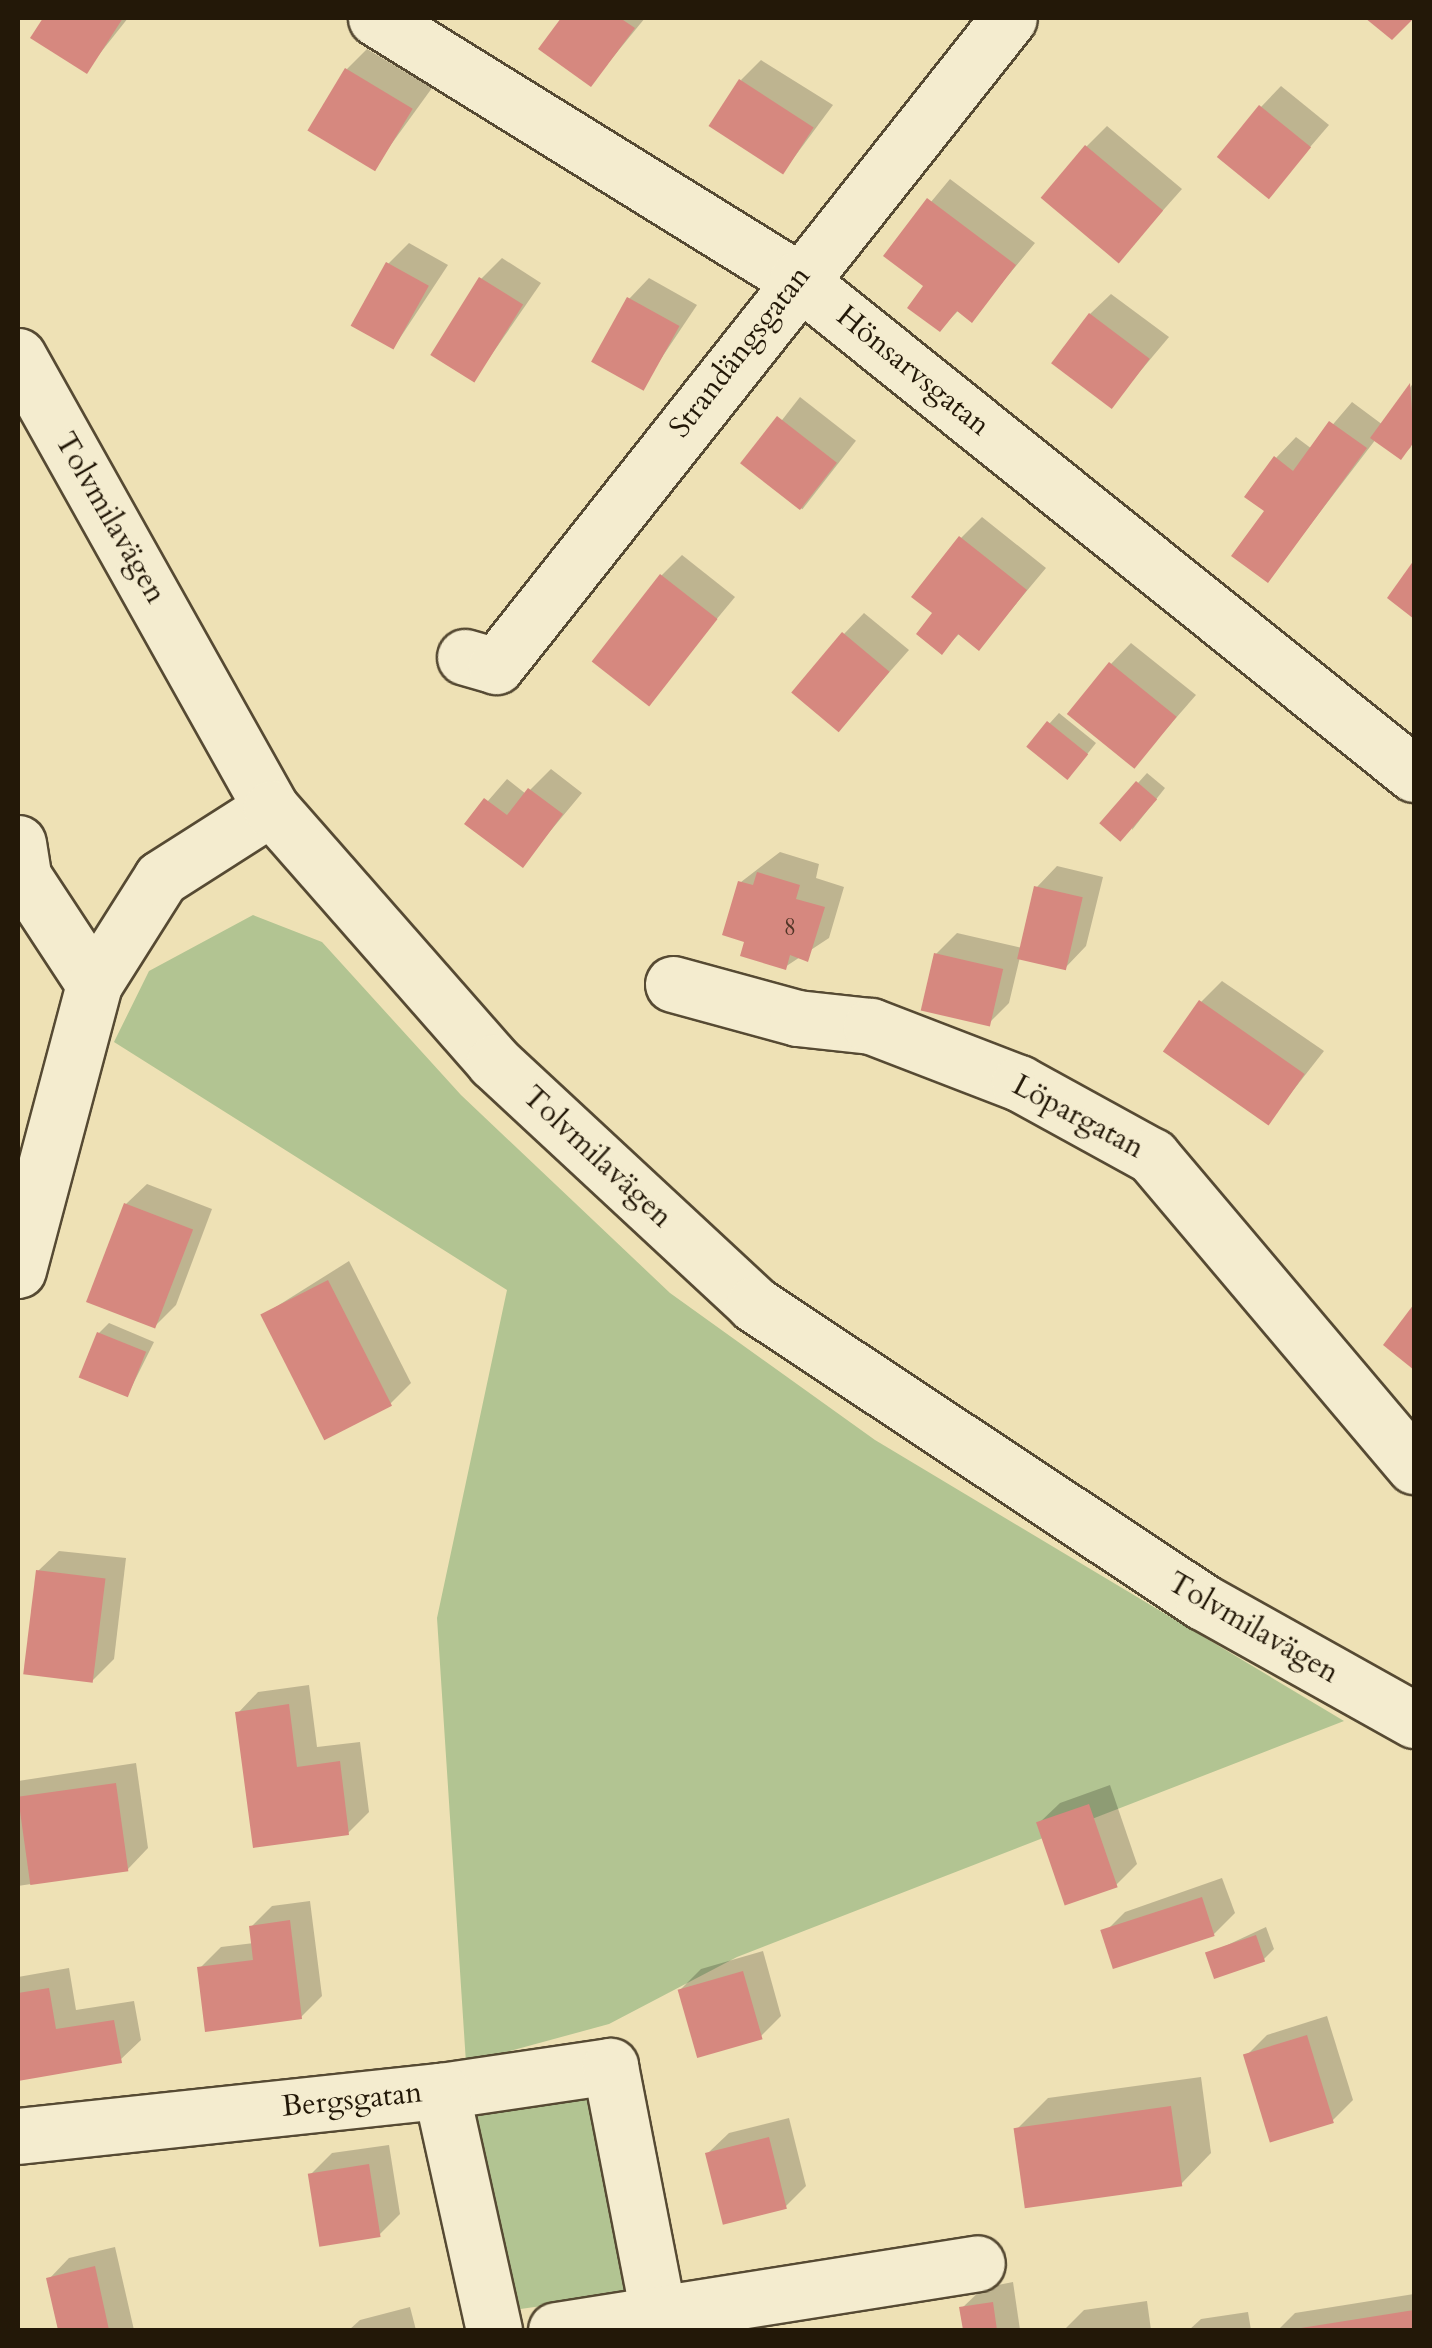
<!DOCTYPE html>
<html>
<head>
<meta charset="utf-8">
<style>
  body { margin:0 }
  #map { position:relative; width:1432px; height:2348px; overflow:hidden; background:#eee1b5; font-family:Cardo,serif }
  div>[style] { position:absolute }
  [style*='--x'] { left:calc(var(--x)*1px); top:calc(var(--y)*1px); width:calc(var(--w)*1px); rotate:calc(var(--a)*1deg) }
  .green>* { inset:0; background:#b2c492; transform-origin:0 0 }
  .shadow>* { inset:0; background:#0003; transform-origin:0 0 }
  .building>* { inset:0; background:#d6887f; transform-origin:0 0 }
  .roads { filter:drop-shadow(2px 0 #564a33) drop-shadow(-2px 0 #564a33) drop-shadow(0 2px #564a33) drop-shadow(0 -2px #564a33) }
  .minor>* { height:55px; margin:-27.5px; padding:0 27.5px; transform-origin:27.5px; border-radius:27.5px; background:#f4eccf }
  .tertiary>* { height:55px; margin:-27.5px; padding:0 27.5px; transform-origin:27.5px; border-radius:27.5px; background:#f4eccf }
  span { translate:-50% -50%; white-space:nowrap; text-align:center; line-height:1.15; -webkit-text-stroke:8px #f4eccf; paint-order:stroke }
  .number-label { font-size:25px; color:#503426 }
  .number-label span { -webkit-text-stroke-width:0 }
  .street-label { font-size:30px; color:#231808 }
  .frame { position:absolute; inset:0; border:20px solid #231808; pointer-events:none }
</style>
</head>
<body>
<div id="map">
  <div class="green">
    <i style="clip-path:polygon(253px 915px,322px 942px,461px 1095px,670px 1293px,875px 1440px,1344px 1721px,737px 1957px,609px 2024px,466px 2063px,437px 1618px,507px 1290px,114px 1042px,149px 971px)"></i>
    <i style="left:598px;top:2089px;width:207px;height:128px;rotate:82deg"></i>
  </div>
  <div class="shadow">
    <i style="clip-path:polygon(46px 18px,128px 18px,86px 71px,33px 37px)"></i>
    <i style="clip-path:polygon(564px 18px,645px 18px,591px 84px,542px 49px)"></i>
    <i style="clip-path:polygon(367px 49px,432px 88px,374px 168px,347px 69px)"></i>
    <i style="clip-path:polygon(761px 60px,833px 105px,784px 171px,741px 80px)"></i>
    <i style="clip-path:polygon(1281px 86px,1329px 125px,1268px 196px,1261px 107px)"></i>
    <i style="clip-path:polygon(1107px 126px,1182px 189px,1119px 260px,1086px 147px)"></i>
    <i style="clip-path:polygon(950px 179px,1035px 243px,972px 319px,959px 310px,940px 329px,927px 286px,887px 255px)"></i>
    <i style="clip-path:polygon(409px 243px,448px 265px,394px 347px,388px 264px)"></i>
    <i style="clip-path:polygon(502px 258px,541px 283px,474px 380px,481px 279px)"></i>
    <i style="clip-path:polygon(649px 278px,697px 305px,642px 387px,629px 299px)"></i>
    <i style="clip-path:polygon(1111px 294px,1169px 337px,1111px 406px,1090px 314px)"></i>
    <i style="clip-path:polygon(1414px 382px,1411px 447px,1401px 457px,1376px 439px,1268px 580px,1276px 458px,1296px 437px,1312px 449px,1352px 402px,1383px 425px)"></i>
    <i style="left:800px;top:397px;width:71px;height:87px;rotate:38deg"></i>
    <i style="clip-path:polygon(982px 517px,1046px 568px,979px 648px,960px 633px,942px 651px,935px 613px,961px 538px)"></i>
    <i style="clip-path:polygon(682px 555px,735px 597px,647px 703px,661px 576px)"></i>
    <i style="clip-path:polygon(864px 613px,909px 650px,839px 729px,844px 634px)"></i>
    <i style="clip-path:polygon(1131px 643px,1196px 695px,1135px 765px,1111px 664px)"></i>
    <i style="clip-path:polygon(1059px 713px,1096px 743px,1077px 767px,1029px 746px)"></i>
    <i style="clip-path:polygon(551px 769px,582px 793px,522px 865px,468px 824px,507px 779px,526px 794px)"></i>
    <i style="clip-path:polygon(1147px 773px,1165px 788px,1132px 830px,1138px 783px)"></i>
    <i style="clip-path:polygon(780px 852px,819px 864px,816px 878px,844px 887px,829px 938px,785px 967px,747px 940px,741px 882px)"></i>
    <i style="clip-path:polygon(1057px 866px,1103px 877px,1086px 946px,1066px 967px,1020px 957px,1009px 1003px,988px 1024px,936px 954px,957px 933px,1022px 948px,1037px 887px)"></i>
    <i style="clip-path:polygon(1222px 981px,1324px 1051px,1269px 1121px,1201px 1002px)"></i>
    <i style="clip-path:polygon(147px 1184px,212px 1209px,176px 1305px,155px 1326px,126px 1204px)"></i>
    <i style="clip-path:polygon(349px 1261px,411px 1383px,390px 1404px,263px 1315px)"></i>
    <i style="clip-path:polygon(109px 1323px,154px 1342px,128px 1394px,99px 1333px)"></i>
    <i style="clip-path:polygon(59px 1551px,126px 1558px,114px 1659px,93px 1680px,38px 1571px)"></i>
    <i style="clip-path:polygon(309px 1685px,317px 1747px,360px 1742px,369px 1812px,348px 1833px,238px 1713px,258px 1692px)"></i>
    <i style="clip-path:polygon(136px 1763px,148px 1848px,128px 1869px,18px 1886px,18px 1781px)"></i>
    <i style="clip-path:polygon(1110px 1785px,1137px 1864px,1116px 1885px,1039px 1823px,1060px 1803px)"></i>
    <i style="clip-path:polygon(1222px 1878px,1235px 1913px,1214px 1934px,1104px 1933px,1125px 1912px)"></i>
    <i style="clip-path:polygon(310px 1901px,322px 1996px,301px 2017px,200px 1968px,221px 1947px,254px 1943px,252px 1926px,272px 1906px)"></i>
    <i style="clip-path:polygon(1266px 1927px,1274px 1949px,1264px 1959px,1208px 1954px)"></i>
    <i style="clip-path:polygon(763px 1951px,781px 2016px,760px 2037px,680px 1990px,701px 1969px)"></i>
    <i style="clip-path:polygon(69px 1968px,76px 2010px,134px 2001px,141px 2040px,120px 2060px,18px 2078px,18px 1977px)"></i>
    <i style="clip-path:polygon(1327px 2016px,1353px 2100px,1332px 2121px,1246px 2056px,1267px 2035px)"></i>
    <i style="clip-path:polygon(1201px 2077px,1211px 2153px,1181px 2184px,1017px 2129px,1048px 2098px)"></i>
    <i style="clip-path:polygon(789px 2118px,806px 2186px,785px 2207px,708px 2153px,729px 2133px)"></i>
    <i style="clip-path:polygon(389px 2145px,400px 2214px,379px 2235px,311px 2174px,332px 2153px)"></i>
    <i style="clip-path:polygon(115px 2247px,134px 2330px,60px 2330px,49px 2279px,69px 2258px)"></i>
    <i style="clip-path:polygon(1013px 2282px,1020px 2330px,965px 2330px,962px 2308px,983px 2288px)"></i>
    <i style="clip-path:polygon(1414px 2294px,1414px 2330px,1278px 2330px,1295px 2313px)"></i>
    <i style="clip-path:polygon(1147px 2301px,1151px 2330px,1064px 2330px,1084px 2310px)"></i>
    <i style="clip-path:polygon(410px 2307px,416px 2330px,349px 2330px,360px 2320px)"></i>
    <i style="clip-path:polygon(1248px 2312px,1251px 2330px,1189px 2330px,1201px 2319px)"></i>
  </div>
  <div class="building">
    <i style="clip-path:polygon(43px 18px,123px 18px,87px 74px,30px 38px)"></i>
    <i style="clip-path:polygon(561px 18px,620px 18px,635px 28px,591px 87px,538px 49px)"></i>
    <i style="clip-path:polygon(1365px 18px,1414px 18px,1392px 40px)"></i>
    <i style="left:345px;top:68px;width:79px;height:73px;rotate:31deg"></i>
    <i style="left:739px;top:79px;width:89px;height:56px;rotate:33deg"></i>
    <i style="left:1259px;top:105px;width:67px;height:67px;rotate:39deg"></i>
    <i style="left:1085px;top:145px;width:102px;height:69px;rotate:40deg"></i>
    <i style="clip-path:polygon(927px 198px,1016px 265px,972px 323px,957px 311px,940px 332px,907px 308px,923px 286px,883px 256px)"></i>
    <i style="left:386px;top:262px;width:49px;height:73px;rotate:29deg"></i>
    <i style="left:479px;top:277px;width:52px;height:92px;rotate:32deg"></i>
    <i style="left:627px;top:297px;width:60px;height:74px;rotate:29deg"></i>
    <i style="left:1089px;top:313px;width:76px;height:63px;rotate:37deg"></i>
    <i style="clip-path:polygon(1410px 383px,1414px 442px,1401px 460px,1370px 438px)"></i>
    <i style="left:777px;top:416px;width:76px;height:60px;rotate:38deg"></i>
    <i style="clip-path:polygon(1329px 421px,1367px 448px,1268px 583px,1231px 556px,1264px 511px,1244px 497px,1274px 456px,1293px 471px)"></i>
    <i style="clip-path:polygon(959px 536px,1027px 590px,979px 651px,958px 634px,942px 655px,916px 634px,932px 613px,911px 597px)"></i>
    <i style="clip-path:polygon(1414px 560px,1414px 619px,1387px 598px)"></i>
    <i style="left:660px;top:574px;width:73px;height:111px;rotate:38deg"></i>
    <i style="left:842px;top:632px;width:62px;height:79px;rotate:40deg"></i>
    <i style="left:1109px;top:662px;width:87px;height:67px;rotate:39deg"></i>
    <i style="left:1047px;top:721px;width:53px;height:33px;rotate:39deg"></i>
    <i style="left:1136px;top:781px;width:28px;height:56px;rotate:41deg"></i>
    <i style="clip-path:polygon(528px 788px,563px 814px,523px 868px,464px 824px,484px 798px,507px 815px)"></i>
    <i style="clip-path:polygon(757px 872px,800px 885px,796px 899px,825px 907px,808px 962px,790px 955px,786px 970px,740px 956px,744px 942px,722px 935px,738px 881px,753px 885px)"></i>
    <i style="left:1034px;top:886px;width:50px;height:75px;rotate:13deg"></i>
    <i style="left:934px;top:953px;width:71px;height:59px;rotate:13deg"></i>
    <i style="left:1199px;top:1000px;width:129px;height:63px;rotate:35deg"></i>
    <i style="left:124px;top:1203px;width:74px;height:106px;rotate:21deg"></i>
    <i style="left:328px;top:1280px;width:141px;height:76px;rotate:63deg"></i>
    <i style="clip-path:polygon(1414px 1304px,1414px 1370px,1383px 1345px)"></i>
    <i style="left:97px;top:1332px;width:53px;height:49px;rotate:22deg"></i>
    <i style="left:36px;top:1570px;width:70px;height:105px;rotate:7deg"></i>
    <i style="clip-path:polygon(289px 1704px,297px 1767px,340px 1761px,349px 1835px,253px 1848px,235px 1712px)"></i>
    <i style="left:116px;top:1783px;width:89px;height:99px;rotate:82deg"></i>
    <i style="left:1089px;top:1804px;width:88px;height:56px;rotate:71deg"></i>
    <i style="left:1202px;top:1897px;width:41px;height:107px;rotate:72deg"></i>
    <i style="clip-path:polygon(290px 1920px,302px 2019px,205px 2032px,197px 1967px,253px 1960px,249px 1926px)"></i>
    <i style="left:1256px;top:1935px;width:28px;height:54px;rotate:71deg"></i>
    <i style="left:743px;top:1971px;width:71px;height:68px;rotate:74deg"></i>
    <i style="clip-path:polygon(49px 1988px,56px 2029px,114px 2020px,122px 2063px,18px 2081px,18px 1993px)"></i>
    <i style="left:1307px;top:2035px;width:92px;height:67px;rotate:73deg"></i>
    <i style="left:1171px;top:2106px;width:81px;height:159px;rotate:82deg"></i>
    <i style="left:769px;top:2137px;width:74px;height:66px;rotate:76deg"></i>
    <i style="left:369px;top:2164px;width:74px;height:62px;rotate:81deg"></i>
    <i style="clip-path:polygon(95px 2266px,109px 2330px,58px 2330px,46px 2278px)"></i>
    <i style="clip-path:polygon(993px 2302px,997px 2330px,963px 2330px,959px 2307px)"></i>
    <i style="clip-path:polygon(1414px 2310px,1414px 2330px,1301px 2330px,1301px 2328px)"></i>
  </div>
  <div class="roads">
    <div class="minor">
      <i style="--x:376;--y:18;--w:495;--a:31.8"></i>
      <i style="--x:797;--y:279;--w:791;--a:38.74"></i>
      <i style="--x:465;--y:657;--w:32;--a:16"></i>
      <i style="--x:496;--y:666;--w:826;--a:-51.63"></i>
      <i style="--x:18;--y:843;--w:33;--a:81"></i>
      <i style="--x:23;--y:876;--w:129;--a:56.7"></i>
      <i style="--x:673;--y:984;--w:129;--a:15.3"></i>
      <i style="--x:797;--y:1018;--w:74;--a:6.2"></i>
      <i style="--x:871;--y:1026;--w:159;--a:21.1"></i>
      <i style="--x:1019;--y:1083;--w:152;--a:28.8"></i>
      <i style="--x:1152;--y:1156;--w:406;--a:49.8"></i>
      <i style="--x:18;--y:1270;--w:296;--a:-75.1"></i>
      <i style="--x:94;--y:984;--w:125;--a:-57.7"></i>
      <i style="--x:161;--y:878;--w:130;--a:-32.5"></i>
      <i style="--x:441;--y:2091;--w:171;--a:-8.4"></i>
      <i style="--x:610;--y:2066;--w:252;--a:79"></i>
      <i style="--x:18;--y:2136;--w:425;--a:-6.1"></i>
      <i style="--x:441;--y:2091;--w:245;--a:77.5"></i>
      <i style="--x:556;--y:2330;--w:426;--a:-9"></i>
    </div>
    <div class="tertiary">
      <i style="--x:18;--y:356;--w:518;--a:60.76"></i>
      <i style="--x:271;--y:808;--w:338;--a:48.7"></i>
      <i style="--x:494;--y:1062;--w:355;--a:42.9"></i>
      <i style="--x:754;--y:1304;--w:539;--a:33.57"></i>
      <i style="--x:1203;--y:1602;--w:242;--a:29.2"></i>
    </div>
  </div>
  <div class="number-label">
    <span style="left:790px;top:927px">8</span>
  </div>
  <div class="street-label">
    <span style="left:740px;top:352px;rotate:-52deg">Strandängsgatan</span>
    <span style="left:913px;top:371px;rotate:39deg">Hönsarvsgatan</span>
    <span style="left:110px;top:518px;rotate:60deg">Tolvmilavägen</span>
    <span style="left:1078px;top:1117px;rotate:28deg">Löpargatan</span>
    <span style="left:597px;top:1157px;rotate:43deg">Tolvmilavägen</span>
    <span style="left:1253px;top:1628px;rotate:30deg">Tolvmilavägen</span>
    <span style="left:352px;top:2100px;rotate:-6deg">Bergsgatan</span>
  </div>
  <div class="frame"></div>
</div>
</body>
</html>
